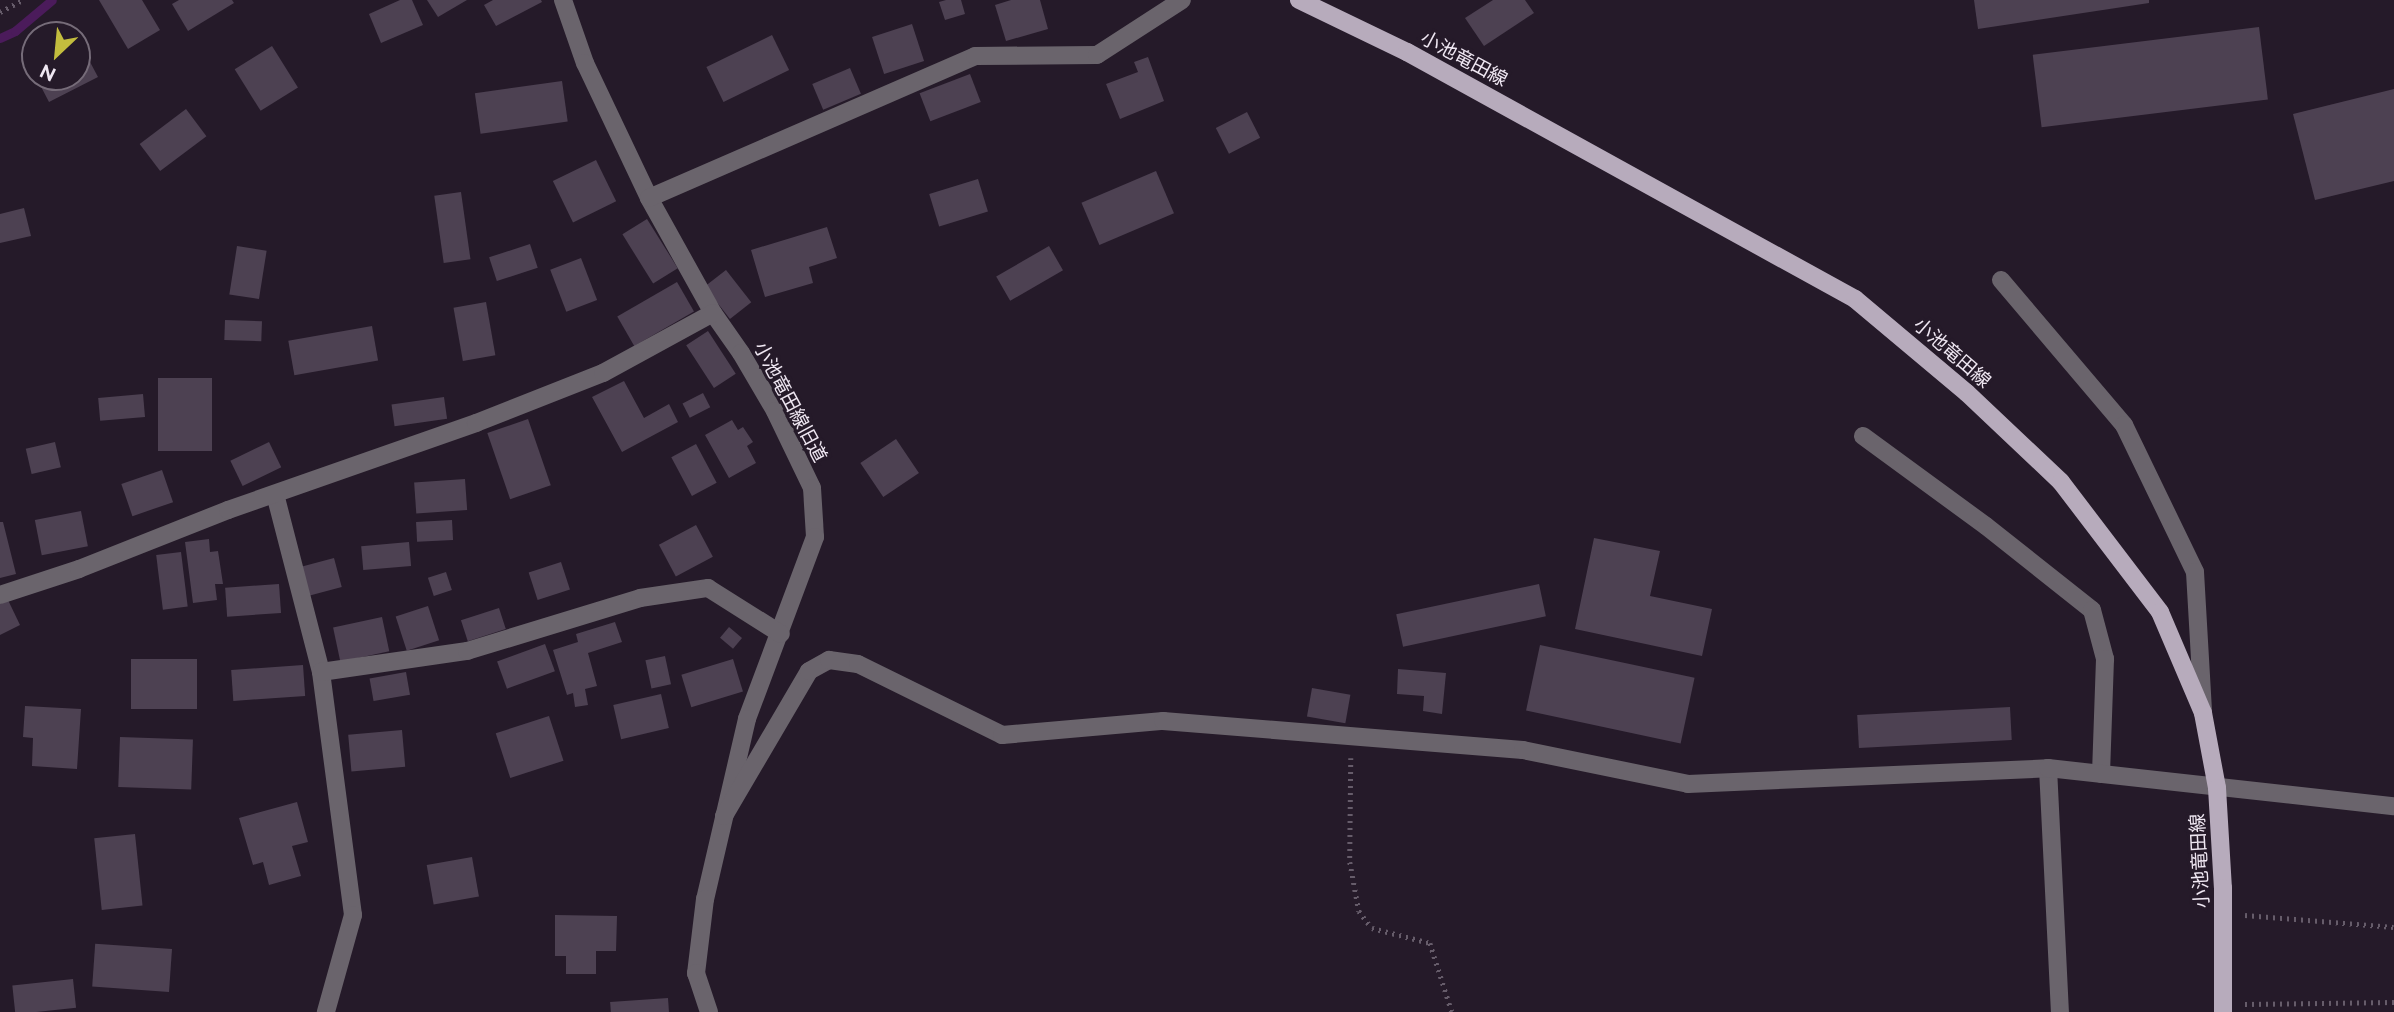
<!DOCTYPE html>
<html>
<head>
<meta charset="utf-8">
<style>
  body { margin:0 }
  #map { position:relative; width:2394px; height:1012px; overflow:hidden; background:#251a29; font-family:Raleway,"Noto Sans JP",sans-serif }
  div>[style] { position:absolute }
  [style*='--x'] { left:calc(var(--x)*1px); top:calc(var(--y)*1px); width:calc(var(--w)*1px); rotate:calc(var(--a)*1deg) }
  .stream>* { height:9px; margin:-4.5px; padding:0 4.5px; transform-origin:4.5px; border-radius:4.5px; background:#4b1b5b }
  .building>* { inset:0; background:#4d4152; transform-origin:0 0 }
  .path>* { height:4.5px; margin-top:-2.25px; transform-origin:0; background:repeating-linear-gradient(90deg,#665c6a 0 2px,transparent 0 7px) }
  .minor>* { height:18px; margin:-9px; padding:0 9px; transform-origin:9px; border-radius:9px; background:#6a646c }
  .major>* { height:18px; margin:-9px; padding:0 9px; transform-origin:9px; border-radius:9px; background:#b7abbc }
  span { translate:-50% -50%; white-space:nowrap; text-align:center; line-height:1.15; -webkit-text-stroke:6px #251a29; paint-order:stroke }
  .street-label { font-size:19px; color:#efe7f2 }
  .north { position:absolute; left:21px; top:21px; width:70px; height:70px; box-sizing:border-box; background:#251a29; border:2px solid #766c79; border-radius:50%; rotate:206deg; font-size:19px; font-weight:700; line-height:28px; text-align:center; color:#efe7f2 }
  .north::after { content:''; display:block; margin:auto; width:24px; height:32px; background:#c3bd3e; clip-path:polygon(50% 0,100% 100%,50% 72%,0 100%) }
</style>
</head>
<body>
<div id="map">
  <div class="stream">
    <i style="--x:0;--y:38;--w:17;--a:-25"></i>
    <i style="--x:15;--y:31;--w:48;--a:-40"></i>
  </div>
  <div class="building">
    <i style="clip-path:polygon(99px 0,142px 0,160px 30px,128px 49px)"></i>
    <i style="clip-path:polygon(179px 0,232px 0,234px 3px,188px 31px,172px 4px)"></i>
    <i style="clip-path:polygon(400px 0,412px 0,423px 25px,381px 43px,369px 14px)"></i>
    <i style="clip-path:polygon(427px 0,467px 0,438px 17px)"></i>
    <i style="clip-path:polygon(493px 0,541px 0,542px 2px,496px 26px,484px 5px)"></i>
    <i style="clip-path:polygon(946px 0,961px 0,965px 14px,945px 20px,939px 2px)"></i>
    <i style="clip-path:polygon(1011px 0,1040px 0,1048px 29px,1006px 41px,995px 5px)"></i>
    <i style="clip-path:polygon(1493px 0,1525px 0,1534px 13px,1484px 46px,1465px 18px)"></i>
    <i style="clip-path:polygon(1974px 0,2149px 0,2149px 3px,1978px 29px)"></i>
    <i style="left:912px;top:24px;width:39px;height:42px;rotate:72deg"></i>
    <i style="left:2259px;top:27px;width:73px;height:228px;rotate:83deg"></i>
    <i style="left:772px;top:35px;width:39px;height:73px;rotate:64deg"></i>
    <i style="clip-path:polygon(81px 45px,98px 77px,49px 102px,36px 77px,77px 77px,77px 48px)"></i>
    <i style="left:272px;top:46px;width:49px;height:44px;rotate:58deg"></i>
    <i style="clip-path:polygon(1148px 57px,1164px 101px,1120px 119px,1106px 84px,1138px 72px,1134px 62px)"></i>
    <i style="left:850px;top:68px;width:28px;height:41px;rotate:67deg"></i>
    <i style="left:970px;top:74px;width:30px;height:54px;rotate:69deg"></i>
    <i style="left:562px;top:81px;width:41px;height:88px;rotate:82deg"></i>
    <i style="clip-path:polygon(2394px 89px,2394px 181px,2315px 200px,2293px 114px)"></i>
    <i style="left:186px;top:109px;width:34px;height:58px;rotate:53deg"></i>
    <i style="left:1247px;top:112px;width:29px;height:35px;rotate:63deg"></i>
    <i style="left:596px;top:160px;width:46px;height:48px;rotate:64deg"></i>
    <i style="left:1156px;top:171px;width:46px;height:81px;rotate:67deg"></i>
    <i style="left:978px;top:179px;width:34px;height:51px;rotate:73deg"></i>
    <i style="left:461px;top:192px;width:68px;height:27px;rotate:82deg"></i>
    <i style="clip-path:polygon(24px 208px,31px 236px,0 243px,0 214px)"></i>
    <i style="left:647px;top:219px;width:58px;height:29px;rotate:58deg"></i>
    <i style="clip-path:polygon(827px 227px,837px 258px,809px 267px,813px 283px,765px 297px,751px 250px)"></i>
    <i style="left:530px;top:244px;width:25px;height:43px;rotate:72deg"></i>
    <i style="left:237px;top:246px;width:30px;height:49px;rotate:9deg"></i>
    <i style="left:1049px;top:246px;width:28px;height:61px;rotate:60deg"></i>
    <i style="left:581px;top:258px;width:45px;height:33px;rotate:69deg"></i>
    <i style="left:726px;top:270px;width:41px;height:27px;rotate:52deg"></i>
    <i style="left:677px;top:282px;width:34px;height:69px;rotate:60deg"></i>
    <i style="left:486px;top:302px;width:54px;height:33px;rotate:80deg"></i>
    <i style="left:225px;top:320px;width:37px;height:20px;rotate:2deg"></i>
    <i style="left:372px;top:326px;width:35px;height:85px;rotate:80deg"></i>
    <i style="left:708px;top:331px;width:51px;height:26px;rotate:57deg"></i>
    <i style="left:158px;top:378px;width:54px;height:73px"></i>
    <i style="clip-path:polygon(624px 381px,644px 418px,669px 404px,678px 422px,622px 452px,592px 397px)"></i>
    <i style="left:703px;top:393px;width:16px;height:23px;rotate:63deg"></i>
    <i style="left:143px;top:394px;width:23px;height:45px;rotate:85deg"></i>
    <i style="left:444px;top:397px;width:22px;height:53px;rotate:82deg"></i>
    <i style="left:528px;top:419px;width:70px;height:43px;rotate:71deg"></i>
    <i style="clip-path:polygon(732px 420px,738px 430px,743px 427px,753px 442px,747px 446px,756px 463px,729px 478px,705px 435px)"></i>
    <i style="left:896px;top:439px;width:41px;height:43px;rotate:56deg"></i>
    <i style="left:55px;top:442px;width:26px;height:30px;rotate:77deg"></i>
    <i style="left:269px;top:442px;width:28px;height:43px;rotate:64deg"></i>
    <i style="left:696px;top:444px;width:44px;height:28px;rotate:62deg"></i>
    <i style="left:162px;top:470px;width:34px;height:43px;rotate:71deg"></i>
    <i style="left:465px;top:479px;width:31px;height:51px;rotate:86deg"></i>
    <i style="left:81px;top:511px;width:36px;height:47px;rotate:79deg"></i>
    <i style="left:452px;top:520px;width:20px;height:36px;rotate:87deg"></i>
    <i style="clip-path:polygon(0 522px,3px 522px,16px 574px,0 578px)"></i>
    <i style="left:696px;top:525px;width:36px;height:42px;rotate:62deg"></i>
    <i style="clip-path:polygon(1594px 538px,1660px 551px,1650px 596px,1712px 609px,1702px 656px,1575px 629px)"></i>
    <i style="clip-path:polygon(209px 539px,210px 552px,218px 551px,223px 584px,215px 584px,217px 600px,193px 603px,185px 542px)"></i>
    <i style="left:409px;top:542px;width:24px;height:48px;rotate:85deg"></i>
    <i style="left:181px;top:552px;width:55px;height:25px;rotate:83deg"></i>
    <i style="left:334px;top:558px;width:30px;height:33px;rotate:75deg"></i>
    <i style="left:561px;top:562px;width:29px;height:34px;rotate:72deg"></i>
    <i style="left:446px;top:572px;width:19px;height:19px;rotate:72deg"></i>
    <i style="left:279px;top:584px;width:29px;height:54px;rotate:86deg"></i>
    <i style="left:1539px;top:584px;width:33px;height:146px;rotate:78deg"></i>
    <i style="clip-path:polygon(8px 600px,20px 625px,0 635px,0 604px)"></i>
    <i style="left:428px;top:606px;width:36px;height:34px;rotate:72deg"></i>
    <i style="left:499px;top:608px;width:22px;height:40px;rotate:72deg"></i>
    <i style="left:382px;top:617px;width:35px;height:50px;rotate:78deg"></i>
    <i style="clip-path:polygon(615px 622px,622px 642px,588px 653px,597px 686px,585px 689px,588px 705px,575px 707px,573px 693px,567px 695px,553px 650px,578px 642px,576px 634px)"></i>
    <i style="left:729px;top:627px;width:17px;height:14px;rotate:40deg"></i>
    <i style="left:545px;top:644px;width:29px;height:51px;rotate:70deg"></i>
    <i style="left:1540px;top:645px;width:158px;height:67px;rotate:12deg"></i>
    <i style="left:665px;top:656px;width:29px;height:20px;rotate:78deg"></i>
    <i style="left:131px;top:659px;width:66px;height:50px"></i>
    <i style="left:733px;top:659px;width:34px;height:54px;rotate:73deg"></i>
    <i style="left:303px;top:665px;width:31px;height:72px;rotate:86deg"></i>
    <i style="clip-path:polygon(1398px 669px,1446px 673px,1442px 714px,1423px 711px,1424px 696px,1397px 694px)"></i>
    <i style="left:406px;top:672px;width:23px;height:37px;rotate:80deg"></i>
    <i style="left:1312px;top:688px;width:39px;height:29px;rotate:10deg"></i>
    <i style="left:661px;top:694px;width:35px;height:49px;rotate:77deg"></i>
    <i style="clip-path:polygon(25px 706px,81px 709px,77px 769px,32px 766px,33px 738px,23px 737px)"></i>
    <i style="left:2010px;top:707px;width:33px;height:153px;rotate:87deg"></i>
    <i style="left:549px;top:716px;width:47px;height:56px;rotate:72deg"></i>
    <i style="left:402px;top:730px;width:37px;height:54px;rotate:85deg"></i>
    <i style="left:120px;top:737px;width:73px;height:50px;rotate:2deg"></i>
    <i style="clip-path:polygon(297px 802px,308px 842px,292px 846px,301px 876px,269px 885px,263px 862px,253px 865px,239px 818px)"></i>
    <i style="left:135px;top:834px;width:72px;height:41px;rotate:84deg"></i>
    <i style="left:472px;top:857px;width:40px;height:46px;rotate:80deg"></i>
    <i style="clip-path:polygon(555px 915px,617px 916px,616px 951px,596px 951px,596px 974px,566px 974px,566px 956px,555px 956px)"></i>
    <i style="left:172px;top:949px;width:43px;height:77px;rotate:94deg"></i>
    <i style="left:73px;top:979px;width:29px;height:61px;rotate:84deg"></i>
    <i style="left:668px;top:998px;width:14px;height:58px;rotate:86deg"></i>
  </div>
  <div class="path">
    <i style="--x:0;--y:12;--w:26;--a:-28"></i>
    <i style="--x:1351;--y:758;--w:104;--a:90.6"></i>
    <i style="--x:1350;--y:862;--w:50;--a:79.6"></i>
    <i style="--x:1359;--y:911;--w:21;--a:53"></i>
    <i style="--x:1372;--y:928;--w:60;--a:14.5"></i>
    <i style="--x:1430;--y:943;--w:72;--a:72.3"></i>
    <i style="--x:2245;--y:915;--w:149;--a:4.6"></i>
    <i style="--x:2245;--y:1004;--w:149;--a:-0.8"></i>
  </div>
  <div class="minor">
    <i style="--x:563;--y:0;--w:67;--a:70.8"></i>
    <i style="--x:585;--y:63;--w:149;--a:64.6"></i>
    <i style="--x:649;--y:198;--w:132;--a:60.9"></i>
    <i style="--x:713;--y:313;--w:49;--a:55"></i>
    <i style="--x:741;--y:353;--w:67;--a:59.6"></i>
    <i style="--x:775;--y:411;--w:85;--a:64.3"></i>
    <i style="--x:812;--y:488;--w:49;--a:86.5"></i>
    <i style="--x:815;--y:537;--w:194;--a:110.5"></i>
    <i style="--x:747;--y:719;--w:185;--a:103.1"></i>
    <i style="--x:705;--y:899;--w:75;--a:96.9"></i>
    <i style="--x:696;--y:973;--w:41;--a:71.6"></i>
    <i style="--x:649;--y:198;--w:356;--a:-23.5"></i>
    <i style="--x:975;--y:56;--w:122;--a:-0.5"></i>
    <i style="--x:1097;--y:55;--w:101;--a:-32.9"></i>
    <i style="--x:2001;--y:280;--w:190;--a:49.7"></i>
    <i style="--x:2124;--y:425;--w:163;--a:64.2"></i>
    <i style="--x:2195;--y:572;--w:138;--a:86.7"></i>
    <i style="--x:1863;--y:436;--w:152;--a:36.2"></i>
    <i style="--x:1986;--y:526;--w:135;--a:38.4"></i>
    <i style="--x:2092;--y:610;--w:51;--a:75.1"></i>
    <i style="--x:2105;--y:659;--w:115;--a:92"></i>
    <i style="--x:275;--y:494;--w:184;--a:75.5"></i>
    <i style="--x:321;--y:672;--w:245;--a:82.5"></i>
    <i style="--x:353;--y:915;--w:101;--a:105.6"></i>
    <i style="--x:0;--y:595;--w:83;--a:-18.2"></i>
    <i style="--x:79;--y:569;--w:160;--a:-21.6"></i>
    <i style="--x:228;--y:510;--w:263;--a:-19.3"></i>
    <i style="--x:476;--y:423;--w:136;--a:-21.5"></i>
    <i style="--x:603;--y:373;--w:125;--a:-28.6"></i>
    <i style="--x:321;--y:672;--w:148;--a:-8.2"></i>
    <i style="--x:467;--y:651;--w:181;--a:-17"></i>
    <i style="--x:640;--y:598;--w:69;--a:-8.4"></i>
    <i style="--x:708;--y:588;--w:86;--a:32.2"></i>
    <i style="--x:2048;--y:768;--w:244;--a:87.2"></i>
    <i style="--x:724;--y:816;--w:168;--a:-59.6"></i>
    <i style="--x:809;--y:671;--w:23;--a:-29"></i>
    <i style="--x:829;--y:660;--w:29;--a:8"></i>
    <i style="--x:858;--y:664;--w:161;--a:26.2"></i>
    <i style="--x:1002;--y:735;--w:162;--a:-5"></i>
    <i style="--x:1163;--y:721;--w:361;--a:4.6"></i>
    <i style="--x:1523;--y:750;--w:168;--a:11.6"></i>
    <i style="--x:1688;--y:784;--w:360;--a:-2.5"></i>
    <i style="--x:2048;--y:768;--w:348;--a:6.3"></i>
  </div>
  <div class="major">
    <i style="--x:1299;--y:0;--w:120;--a:25.7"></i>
    <i style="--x:1407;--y:52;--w:512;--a:28.87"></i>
    <i style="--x:1855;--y:299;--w:146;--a:40"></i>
    <i style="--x:1967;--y:393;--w:129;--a:43.4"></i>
    <i style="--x:2061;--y:482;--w:163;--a:52.7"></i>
    <i style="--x:2160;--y:612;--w:110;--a:66.9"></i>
    <i style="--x:2203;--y:713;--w:76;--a:79.4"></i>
    <i style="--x:2217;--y:788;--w:100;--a:86.6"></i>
    <i style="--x:2223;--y:888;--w:124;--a:90"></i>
  </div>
  <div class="street-label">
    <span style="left:1464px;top:59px;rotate:28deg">小池竜田線</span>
    <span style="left:1952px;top:353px;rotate:41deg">小池竜田線</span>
    <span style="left:790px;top:402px;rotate:62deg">小池竜田線旧道</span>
    <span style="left:2200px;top:861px;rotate:-93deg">小池竜田線</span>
  </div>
  <div class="north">N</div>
</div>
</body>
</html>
